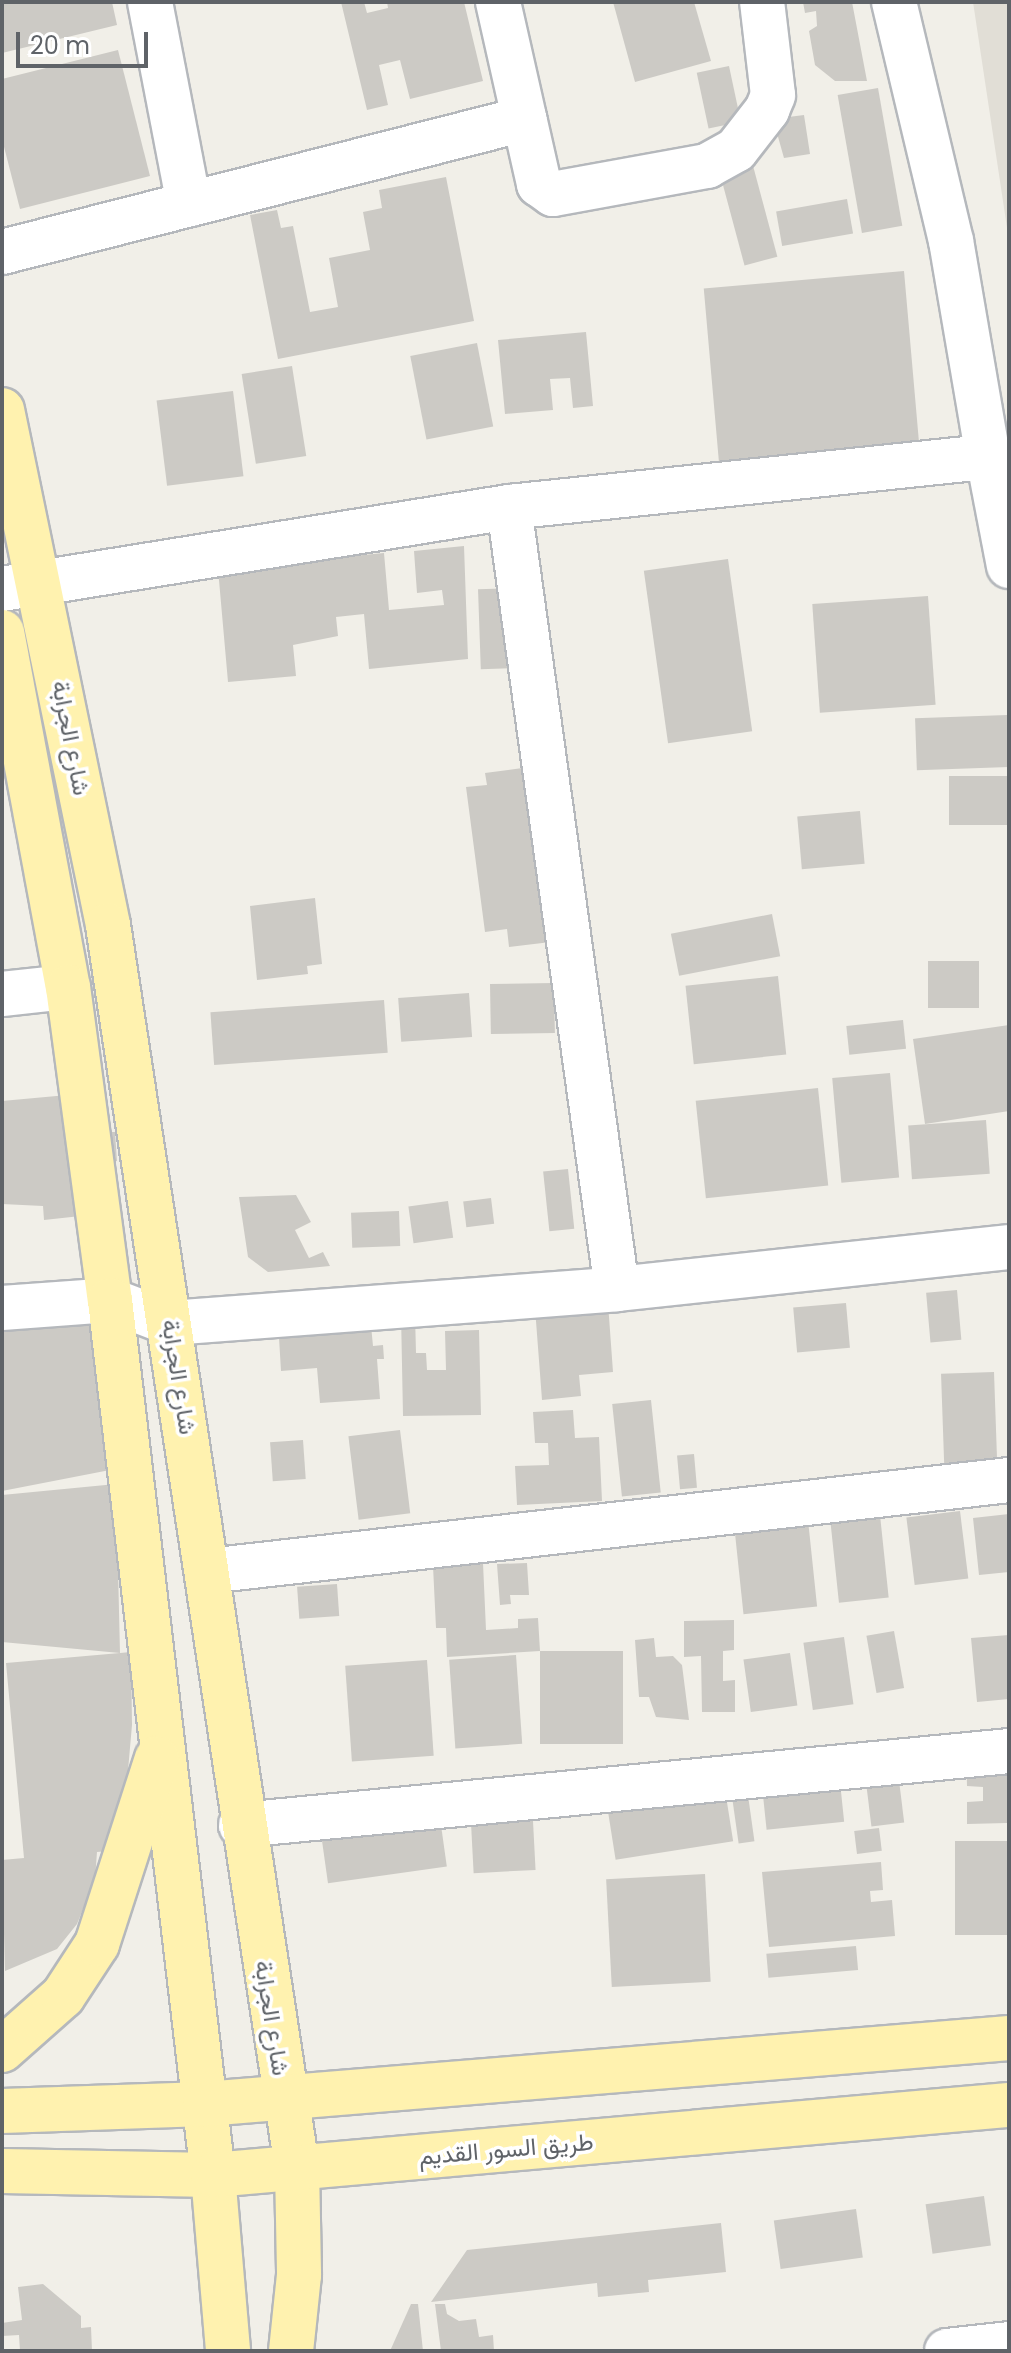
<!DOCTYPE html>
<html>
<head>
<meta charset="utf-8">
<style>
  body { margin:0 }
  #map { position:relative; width:1011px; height:2353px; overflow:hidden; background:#f1efe8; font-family:Poppins,Vazirmatn,sans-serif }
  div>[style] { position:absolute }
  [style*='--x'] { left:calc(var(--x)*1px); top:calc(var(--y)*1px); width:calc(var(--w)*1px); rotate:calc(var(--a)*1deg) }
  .education>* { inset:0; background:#e1ded6 }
  .building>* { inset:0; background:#cccac5; transform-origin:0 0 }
  .roads { filter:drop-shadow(2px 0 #b5b8bc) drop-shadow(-2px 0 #b5b8bc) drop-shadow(0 2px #b5b8bc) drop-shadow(0 -2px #b5b8bc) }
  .minor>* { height:44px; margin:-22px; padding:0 22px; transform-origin:22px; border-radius:22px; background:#fff }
  .major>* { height:44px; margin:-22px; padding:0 22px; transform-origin:22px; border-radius:22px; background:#fff2af }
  span { translate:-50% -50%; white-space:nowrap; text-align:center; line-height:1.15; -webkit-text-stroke:7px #fff; paint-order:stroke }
  .street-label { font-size:24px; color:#5f6368 }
  .frame { position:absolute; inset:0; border:4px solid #5f6368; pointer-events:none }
  .scale { position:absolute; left:16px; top:32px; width:132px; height:36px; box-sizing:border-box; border:4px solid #5f6368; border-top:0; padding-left:10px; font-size:24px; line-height:28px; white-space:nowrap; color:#5f6368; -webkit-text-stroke:6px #fff; paint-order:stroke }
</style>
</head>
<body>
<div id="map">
  <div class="education">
    <i style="clip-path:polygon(973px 2px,1009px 2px,1009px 241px)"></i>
  </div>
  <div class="building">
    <i style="clip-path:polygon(2px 2px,112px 2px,117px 25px,2px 53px)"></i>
    <i style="clip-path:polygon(341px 2px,364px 2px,367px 13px,388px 8px,387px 2px,464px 2px,483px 81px,410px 99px,400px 60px,379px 65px,388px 105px,367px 110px)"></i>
    <i style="clip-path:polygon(613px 2px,694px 2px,711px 61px,635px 82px)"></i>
    <i style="clip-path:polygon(803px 2px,852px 2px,867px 81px,835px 81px,815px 65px,809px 31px,817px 26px,816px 11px,805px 13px)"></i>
    <i style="clip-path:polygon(118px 50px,150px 176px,20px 209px,2px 139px,2px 79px)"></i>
    <i style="left:729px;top:66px;width:57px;height:33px;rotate:78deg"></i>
    <i style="left:878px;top:88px;width:140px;height:41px;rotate:80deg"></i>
    <i style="clip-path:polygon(804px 115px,810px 154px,784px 158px,773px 119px)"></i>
    <i style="left:752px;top:162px;width:98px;height:34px;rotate:75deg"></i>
    <i style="clip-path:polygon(446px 177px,474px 321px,278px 359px,250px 215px,277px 210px,281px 228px,293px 226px,310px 312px,338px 307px,329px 258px,370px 250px,363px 212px,382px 208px,379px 190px)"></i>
    <i style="left:847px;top:199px;width:35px;height:72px;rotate:80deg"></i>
    <i style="left:904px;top:271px;width:179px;height:201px;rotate:85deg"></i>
    <i style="clip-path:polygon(586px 332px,593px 406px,573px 408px,570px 378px,550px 379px,553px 410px,505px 414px,498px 340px)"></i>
    <i style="left:477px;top:343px;width:85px;height:68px;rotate:79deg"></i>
    <i style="left:292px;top:366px;width:91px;height:51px;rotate:81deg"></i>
    <i style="left:233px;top:391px;width:86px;height:77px;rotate:83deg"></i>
    <i style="clip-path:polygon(464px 546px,468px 659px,369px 669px,364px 614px,336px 617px,338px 636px,293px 645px,296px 676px,228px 682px,218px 569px,384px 553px,389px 610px,444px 605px,442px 590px,417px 593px,414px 551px)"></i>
    <i style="left:728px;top:559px;width:174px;height:85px;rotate:82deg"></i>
    <i style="left:516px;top:588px;width:80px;height:38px;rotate:88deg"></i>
    <i style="left:928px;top:596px;width:109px;height:116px;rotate:86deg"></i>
    <i style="left:1007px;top:715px;width:52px;height:92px;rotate:88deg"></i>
    <i style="clip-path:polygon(537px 766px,559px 941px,509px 947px,507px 929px,485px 932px,466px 787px,487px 785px,485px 773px)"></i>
    <i style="left:1009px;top:776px;width:49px;height:60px;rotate:90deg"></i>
    <i style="left:860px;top:811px;width:53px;height:63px;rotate:85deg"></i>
    <i style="clip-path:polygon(315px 898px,322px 964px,307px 966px,308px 974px,257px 980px,250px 906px)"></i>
    <i style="left:772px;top:914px;width:43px;height:103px;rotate:79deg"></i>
    <i style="left:928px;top:961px;width:51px;height:47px"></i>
    <i style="left:778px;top:976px;width:79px;height:93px;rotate:84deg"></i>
    <i style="left:554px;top:983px;width:50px;height:64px;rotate:89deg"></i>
    <i style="left:469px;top:993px;width:44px;height:71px;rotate:86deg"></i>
    <i style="left:384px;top:1000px;width:53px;height:174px;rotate:86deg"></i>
    <i style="left:903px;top:1020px;width:29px;height:57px;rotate:84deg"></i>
    <i style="clip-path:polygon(1009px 1025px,1009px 1111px,925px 1124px,913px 1039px)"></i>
    <i style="left:890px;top:1073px;width:105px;height:58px;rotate:85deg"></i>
    <i style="left:818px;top:1088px;width:98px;height:123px;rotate:84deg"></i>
    <i style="clip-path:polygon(100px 1092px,107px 1132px,115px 1132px,117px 1161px,111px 1162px,117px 1196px,108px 1213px,44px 1220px,43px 1206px,2px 1204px,2px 1101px)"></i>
    <i style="left:986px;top:1120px;width:54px;height:78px;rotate:86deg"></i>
    <i style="left:568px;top:1169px;width:60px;height:25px;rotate:84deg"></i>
    <i style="clip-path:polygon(296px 1195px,311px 1222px,295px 1230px,309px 1258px,323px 1252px,330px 1266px,268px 1272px,248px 1257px,239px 1197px)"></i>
    <i style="left:491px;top:1198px;width:26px;height:28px;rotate:83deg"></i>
    <i style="left:448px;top:1201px;width:37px;height:40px;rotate:82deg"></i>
    <i style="left:399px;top:1211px;width:35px;height:48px;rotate:88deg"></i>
    <i style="left:957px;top:1290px;width:50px;height:31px;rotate:85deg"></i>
    <i style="clip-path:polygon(608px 1303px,613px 1372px,579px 1375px,581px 1396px,542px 1400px,535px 1308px)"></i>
    <i style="left:846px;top:1303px;width:45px;height:53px;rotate:85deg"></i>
    <i style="clip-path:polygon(401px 1314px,415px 1314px,416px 1353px,426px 1353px,427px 1370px,446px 1370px,445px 1331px,479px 1330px,481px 1415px,403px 1416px)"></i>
    <i style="clip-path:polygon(370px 1315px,373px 1346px,383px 1345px,384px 1359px,377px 1359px,380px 1399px,320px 1403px,317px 1368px,281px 1371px,278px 1321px)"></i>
    <i style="clip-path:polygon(93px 1321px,110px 1470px,2px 1491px,2px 1326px)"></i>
    <i style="left:994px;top:1372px;width:96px;height:53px;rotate:88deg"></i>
    <i style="left:651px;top:1400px;width:93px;height:39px;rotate:84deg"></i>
    <i style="clip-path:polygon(573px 1410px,575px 1438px,599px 1437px,602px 1501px,517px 1505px,515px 1466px,549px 1465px,548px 1443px,535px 1443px,533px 1412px)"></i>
    <i style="left:400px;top:1430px;width:84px;height:52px;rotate:83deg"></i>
    <i style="left:303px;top:1440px;width:39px;height:33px;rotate:86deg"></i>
    <i style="left:694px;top:1454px;width:34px;height:17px;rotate:85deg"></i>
    <i style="clip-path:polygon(116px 1484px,120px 1653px,131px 1652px,132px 1725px,121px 1850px,97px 1852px,95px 1879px,77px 1924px,57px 1949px,5px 1971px,2px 1860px,24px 1858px,6px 1663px,120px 1653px,2px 1642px,2px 1495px)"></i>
    <i style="left:960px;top:1511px;width:68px;height:54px;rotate:83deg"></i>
    <i style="clip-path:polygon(1009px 1514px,1009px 1572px,979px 1575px,973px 1518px)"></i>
    <i style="left:880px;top:1515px;width:83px;height:50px;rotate:84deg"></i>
    <i style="left:808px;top:1520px;width:87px;height:74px;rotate:84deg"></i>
    <i style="clip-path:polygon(483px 1563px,486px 1630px,518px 1628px,518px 1619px,538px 1618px,540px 1651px,447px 1657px,446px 1628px,436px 1628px,433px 1566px)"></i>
    <i style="clip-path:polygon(527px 1563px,529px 1595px,510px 1595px,511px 1604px,500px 1605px,497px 1564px)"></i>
    <i style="left:337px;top:1584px;width:32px;height:40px;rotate:86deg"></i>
    <i style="clip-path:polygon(734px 1620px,734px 1650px,723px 1651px,723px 1681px,735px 1680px,735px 1712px,702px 1712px,701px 1656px,684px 1657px,684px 1621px)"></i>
    <i style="left:894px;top:1631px;width:58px;height:28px;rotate:80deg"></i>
    <i style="clip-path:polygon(1009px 1635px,1009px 1699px,977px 1702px,971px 1638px)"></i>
    <i style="left:844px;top:1637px;width:68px;height:41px;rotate:82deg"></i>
    <i style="clip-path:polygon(654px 1638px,656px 1657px,673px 1656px,682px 1665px,689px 1720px,656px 1717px,649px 1697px,639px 1697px,635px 1640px)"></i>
    <i style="left:540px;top:1651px;width:83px;height:93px"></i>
    <i style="left:790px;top:1653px;width:53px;height:47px;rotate:82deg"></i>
    <i style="left:516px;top:1655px;width:89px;height:67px;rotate:86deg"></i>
    <i style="left:427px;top:1660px;width:96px;height:82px;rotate:86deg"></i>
    <i style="clip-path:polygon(1009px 1746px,1007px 1823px,967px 1824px,967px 1802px,983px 1801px,983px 1787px,967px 1786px,966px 1747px)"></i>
    <i style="left:838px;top:1763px;width:59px;height:78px;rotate:84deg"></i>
    <i style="left:897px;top:1764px;width:59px;height:33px;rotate:83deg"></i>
    <i style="left:745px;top:1774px;width:68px;height:16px;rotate:82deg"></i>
    <i style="left:723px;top:1777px;width:65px;height:119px;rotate:81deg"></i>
    <i style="left:532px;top:1802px;width:68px;height:62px;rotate:87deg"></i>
    <i style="left:440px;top:1818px;width:49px;height:120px;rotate:82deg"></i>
    <i style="left:879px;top:1828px;width:23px;height:25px;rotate:83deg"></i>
    <i style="left:1009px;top:1841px;width:94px;height:54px;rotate:90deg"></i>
    <i style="clip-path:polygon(881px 1862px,883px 1890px,870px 1891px,871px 1902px,892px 1900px,895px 1936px,769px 1947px,762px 1872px)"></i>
    <i style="left:705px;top:1874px;width:108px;height:99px;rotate:87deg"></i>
    <i style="left:856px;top:1946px;width:24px;height:90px;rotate:85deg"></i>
    <i style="left:984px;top:2196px;width:50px;height:59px;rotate:82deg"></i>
    <i style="left:856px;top:2209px;width:49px;height:83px;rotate:82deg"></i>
    <i style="clip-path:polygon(721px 2223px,726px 2272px,648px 2280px,649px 2292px,598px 2297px,597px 2283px,431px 2302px,467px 2250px)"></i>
    <i style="clip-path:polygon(43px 2284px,81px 2316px,81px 2328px,91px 2327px,92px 2351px,20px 2351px,19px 2335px,2px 2336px,2px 2323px,22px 2320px,18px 2287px)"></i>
    <i style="clip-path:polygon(411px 2304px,418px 2304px,423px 2351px,390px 2351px)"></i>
    <i style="clip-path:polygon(435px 2304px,445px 2304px,447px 2314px,459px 2321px,476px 2319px,479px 2337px,493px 2335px,494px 2351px,441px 2351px)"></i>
  </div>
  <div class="roads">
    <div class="minor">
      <i style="--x:150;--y:2;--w:206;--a:79.1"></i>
      <i style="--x:498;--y:2;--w:187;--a:77.3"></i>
      <i style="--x:539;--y:184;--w:17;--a:36"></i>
      <i style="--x:553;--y:194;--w:157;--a:-10.3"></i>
      <i style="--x:707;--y:166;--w:33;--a:-29"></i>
      <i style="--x:736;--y:150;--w:51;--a:-52.2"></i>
      <i style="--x:767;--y:110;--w:16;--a:-68"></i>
      <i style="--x:773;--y:95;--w:94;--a:-96.7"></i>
      <i style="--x:2;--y:252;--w:539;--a:-14.29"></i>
      <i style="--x:988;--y:457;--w:111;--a:79.1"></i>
      <i style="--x:509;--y:507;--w:789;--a:82.14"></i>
      <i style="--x:2;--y:589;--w:514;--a:-9.19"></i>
      <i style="--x:509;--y:507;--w:482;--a:-6"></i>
      <i style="--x:988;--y:457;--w:219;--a:-99.7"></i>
      <i style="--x:951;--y:241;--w:246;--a:-103.4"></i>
      <i style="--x:2;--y:994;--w:66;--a:-6.1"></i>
      <i style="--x:2;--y:1308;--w:108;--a:-4.2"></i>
      <i style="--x:110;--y:1300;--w:64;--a:21"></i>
      <i style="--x:170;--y:1323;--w:448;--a:-4.3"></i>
      <i style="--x:617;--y:1289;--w:394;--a:-6.1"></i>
      <i style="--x:208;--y:1571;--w:806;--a:-6.48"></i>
      <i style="--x:241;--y:1825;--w:772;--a:-5.5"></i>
      <i style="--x:947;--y:2351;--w:62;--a:-6.4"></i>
    </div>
    <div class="major">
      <i style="--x:2;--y:410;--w:526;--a:78.37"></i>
      <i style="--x:108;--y:925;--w:1256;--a:81.35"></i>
      <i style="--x:297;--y:2167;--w:108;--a:88.9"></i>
      <i style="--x:299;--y:2275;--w:76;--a:96"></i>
      <i style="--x:2;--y:632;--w:361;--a:79.5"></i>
      <i style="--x:68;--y:987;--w:316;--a:82.4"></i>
      <i style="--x:110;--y:1300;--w:881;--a:83.29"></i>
      <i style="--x:213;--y:2175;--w:177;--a:85.1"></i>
      <i style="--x:2;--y:2050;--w:81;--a:-41.5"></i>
      <i style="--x:63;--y:1996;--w:62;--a:-56.8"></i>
      <i style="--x:97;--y:1944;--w:195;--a:-72.1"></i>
      <i style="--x:2;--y:2111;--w:203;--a:-2"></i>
      <i style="--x:205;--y:2104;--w:807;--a:-4.69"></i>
      <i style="--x:2;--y:2171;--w:211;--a:1.1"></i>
      <i style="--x:213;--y:2175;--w:799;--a:-5.03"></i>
    </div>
  </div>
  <div class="street-label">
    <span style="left:71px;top:738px;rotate:79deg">شارع الجرابة</span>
    <span style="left:179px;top:1377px;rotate:81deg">شارع الجرابة</span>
    <span style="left:272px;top:2018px;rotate:81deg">شارع الجرابة</span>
    <span style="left:506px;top:2149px;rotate:-5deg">طريق السور القديم</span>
  </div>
  <div class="frame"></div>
  <div class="scale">20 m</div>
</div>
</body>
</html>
